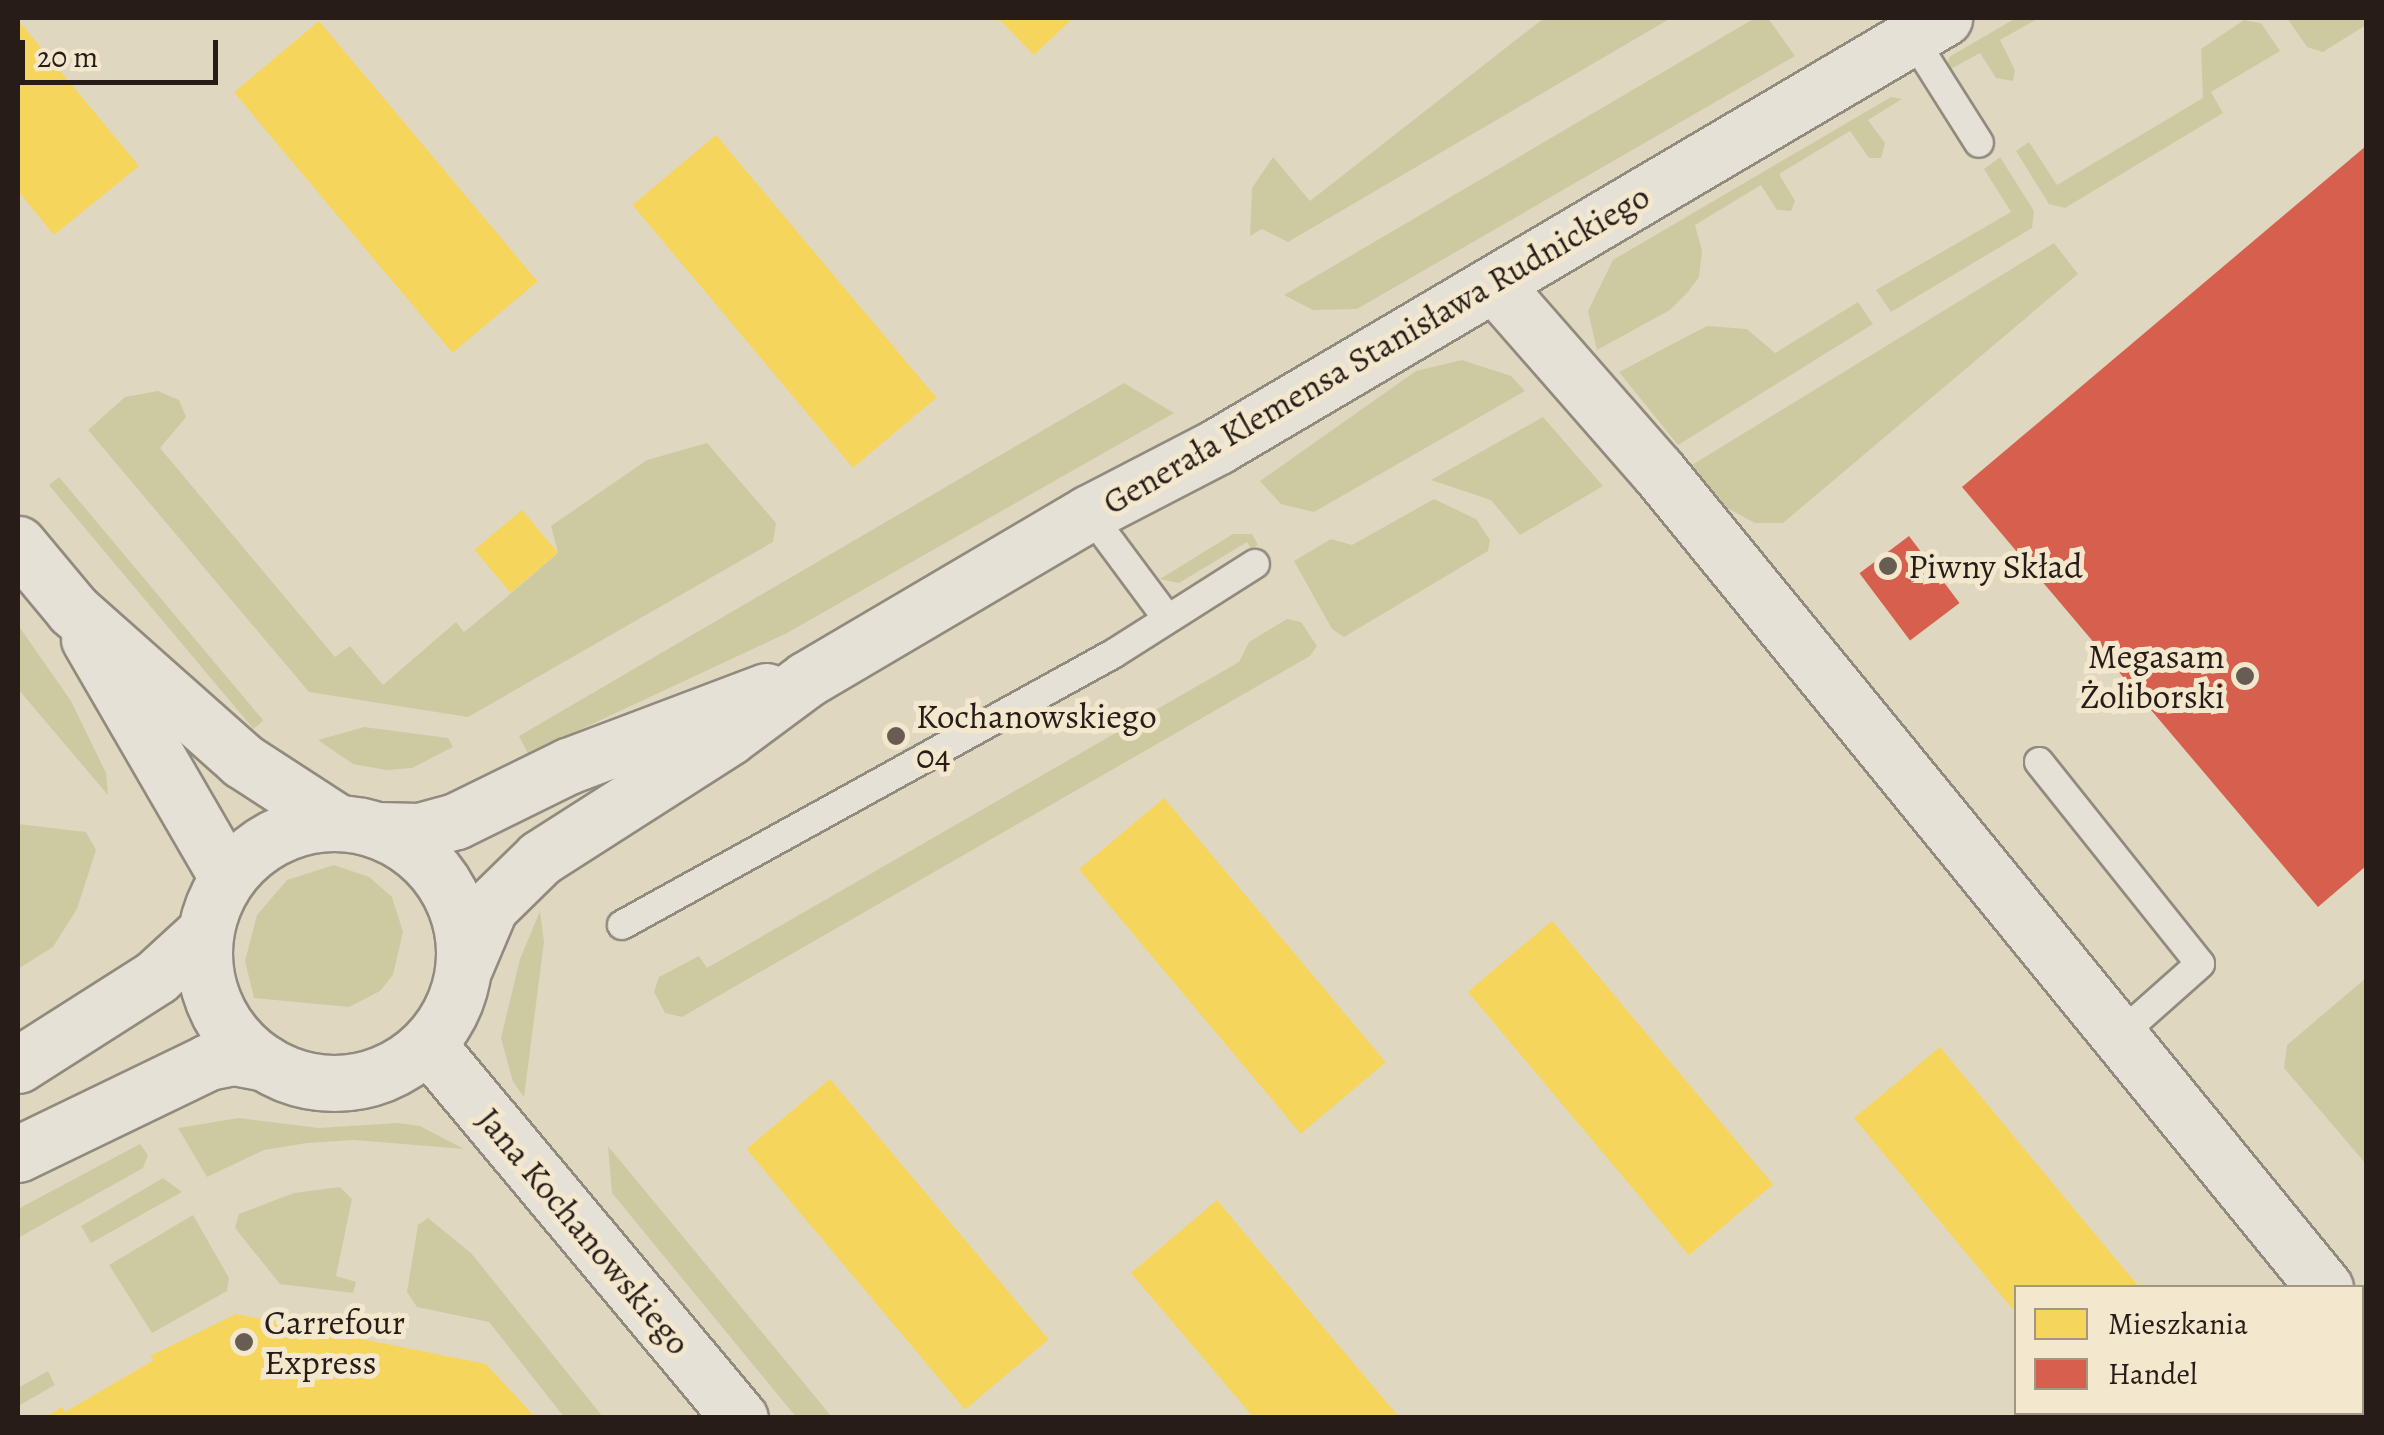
<!DOCTYPE html>
<html>
<head>
<meta charset="utf-8">
<style>
  body { margin:0 }
  #map { position:relative; width:2384px; height:1435px; overflow:hidden; background:#e0d7c1; font-family:Alegreya,serif }
  div>[style] { position:absolute }
  [style*='--x'] { left:calc(var(--x)*1px); top:calc(var(--y)*1px); width:calc(var(--w)*1px); rotate:calc(var(--a)*1deg) }
  .green>* { inset:0; background:#cdcaa2; transform-origin:0 0 }
  .homes>* { inset:0; background:#f6d55c; transform-origin:0 0 }
  .shops>* { inset:0; background:#d6604d; transform-origin:0 0 }
  .roads { filter:drop-shadow(2px 0 #918b7e) drop-shadow(-2px 0 #918b7e) drop-shadow(0 2px #918b7e) drop-shadow(0 -2px #918b7e) }
  .service>* { height:28px; margin:-14px; padding:0 14px; transform-origin:14px; border-radius:14px; background:#e6e1d6 }
  .minor>* { height:55px; margin:-27.5px; padding:0 27.5px; transform-origin:27.5px; border-radius:27.5px; background:#e6e1d6 }
  .tertiary>* { height:55px; margin:-27.5px; padding:0 27.5px; transform-origin:27.5px; border-radius:27.5px; background:#e6e1d6 }
  .tertiary>.ring { margin:-27.5px; padding:0; box-sizing:content-box; background:none; border:55px solid #e6e1d6; border-radius:50% }
  .dots>* { width:28px; height:28px; translate:-50% -50%; box-sizing:border-box; border:5px solid #f3e8ce; border-radius:50% }
  span { translate:-50% -50%; white-space:nowrap; text-align:center; line-height:1.15; -webkit-text-stroke:10px #f3e8ce; paint-order:stroke }
  .street-label { font-size:35px; color:#281c18 }
  .poi-label { font-size:35px; color:#281c18 }
  .left { translate:0 -50%; text-align:left }
  .right { translate:-100% -50%; text-align:right }
  .frame { position:absolute; inset:0; border:20px solid #281c18; pointer-events:none }
  .legend { position:absolute; left:2014px; top:1285px; width:350px; height:130px; box-sizing:border-box; background:#f3e8ce; border:2px solid #a29685; margin:0; padding:12px 18px; list-style:none; font-size:30px; color:#281c18 }
  .legend li { display:flex; align-items:center; gap:20px; height:50px }
  .legend b { width:50px; border:2px solid #a29685 }
  .scale { position:absolute; left:20px; top:40px; width:198px; height:45px; box-sizing:border-box; border:5px solid #281c18; border-top:0; padding-left:12px; font-size:30px; line-height:35px; white-space:nowrap; color:#281c18; -webkit-text-stroke:8px #f3e8ce; paint-order:stroke }
</style>
</head>
<body>
<div id="map">
  <div class="green">
    <i style="clip-path:polygon(1544px 18px,1671px 18px,1288px 242px,1262px 229px,1250px 236px,1252px 188px,1273px 157px,1310px 201px)"></i>
    <i style="clip-path:polygon(1755px 18px,1768px 18px,1795px 56px,1357px 309px,1313px 310px,1284px 295px)"></i>
    <i style="clip-path:polygon(2016px 18px,2039px 18px,2000px 40px,2015px 70px,2013px 81px,1996px 78px,1980px 53px,1947px 71px,1949px 57px)"></i>
    <i style="clip-path:polygon(2287px 18px,2366px 18px,2366px 25px,2323px 52px,2307px 47px)"></i>
    <i style="clip-path:polygon(2244px 20px,2261px 23px,2280px 51px,2211px 92px,2223px 113px,2065px 208px,2049px 204px,2016px 151px,2029px 142px,2057px 185px,2203px 98px,2201px 49px)"></i>
    <i style="clip-path:polygon(1891px 97px,1902px 99px,1868px 120px,1885px 143px,1881px 158px,1869px 158px,1850px 131px,1779px 174px,1795px 201px,1791px 211px,1777px 210px,1761px 185px,1695px 225px,1702px 251px,1699px 277px,1688px 292px,1670px 310px,1597px 350px,1588px 311px,1613px 260px)"></i>
    <i style="clip-path:polygon(2000px 157px,2034px 211px,2032px 228px,1891px 312px,1876px 290px,2011px 212px,1984px 169px)"></i>
    <i style="clip-path:polygon(2054px 243px,2078px 274px,1783px 523px,1755px 523px,1727px 508px,1692px 465px)"></i>
    <i style="clip-path:polygon(1858px 302px,1873px 324px,1678px 445px,1619px 372px,1707px 326px,1747px 329px,1775px 353px)"></i>
    <i style="clip-path:polygon(1462px 360px,1511px 376px,1525px 391px,1314px 512px,1281px 504px,1260px 481px,1416px 371px)"></i>
    <i style="clip-path:polygon(1124px 383px,1174px 413px,787px 633px,528px 754px,519px 736px)"></i>
    <i style="clip-path:polygon(158px 391px,179px 400px,186px 417px,160px 448px,335px 657px,350px 646px,383px 685px,456px 622px,464px 632px,502px 601px,558px 553px,551px 526px,647px 460px,707px 443px,776px 523px,773px 542px,468px 717px,309px 692px,88px 430px,125px 397px)"></i>
    <i style="clip-path:polygon(1543px 417px,1603px 486px,1520px 535px,1491px 500px,1431px 480px)"></i>
    <i style="left:59px;top:477px;width:318px;height:13px;rotate:50deg"></i>
    <i style="clip-path:polygon(1434px 499px,1476px 519px,1490px 540px,1488px 551px,1344px 637px,1332px 629px,1294px 561px,1331px 539px,1352px 545px)"></i>
    <i style="clip-path:polygon(1233px 534px,1252px 534px,1258px 545px,1251px 549px,1247px 542px,1179px 583px,1160px 579px)"></i>
    <i style="clip-path:polygon(1287px 619px,1301px 622px,1317px 646px,1310px 656px,682px 1017px,665px 1013px,654px 992px,659px 977px,699px 956px,707px 968px,1239px 662px,1249px 642px)"></i>
    <i style="clip-path:polygon(18px 625px,71px 701px,106px 773px,108px 795px,18px 689px)"></i>
    <i style="clip-path:polygon(364px 727px,448px 738px,453px 747px,412px 768px,386px 770px,353px 764px,318px 740px)"></i>
    <i style="clip-path:polygon(18px 824px,86px 832px,96px 850px,77px 909px,53px 947px,18px 969px)"></i>
    <i style="clip-path:polygon(334px 865px,369px 877px,392px 897px,403px 932px,393px 975px,380px 991px,349px 1007px,254px 998px,245px 961px,257px 915px,287px 880px)"></i>
    <i style="clip-path:polygon(540px 911px,544px 942px,524px 1097px,513px 1082px,501px 1038px,520px 959px)"></i>
    <i style="clip-path:polygon(2366px 978px,2366px 1159px,2365px 1163px,2284px 1068px,2287px 1045px)"></i>
    <i style="clip-path:polygon(239px 1118px,319px 1128px,398px 1123px,420px 1126px,464px 1149px,354px 1140px,307px 1143px,264px 1150px,207px 1177px,178px 1128px)"></i>
    <i style="clip-path:polygon(140px 1144px,148px 1155px,143px 1168px,18px 1238px,18px 1209px)"></i>
    <i style="clip-path:polygon(608px 1146px,832px 1417px,796px 1417px,612px 1193px)"></i>
    <i style="clip-path:polygon(163px 1178px,182px 1192px,91px 1243px,81px 1226px)"></i>
    <i style="clip-path:polygon(340px 1187px,352px 1199px,336px 1276px,356px 1282px,353px 1293px,280px 1284px,235px 1228px,239px 1214px,294px 1193px)"></i>
    <i style="clip-path:polygon(193px 1215px,229px 1278px,227px 1291px,152px 1333px,109px 1265px)"></i>
    <i style="clip-path:polygon(428px 1218px,471px 1253px,603px 1417px,564px 1417px,489px 1322px,417px 1307px,407px 1292px,418px 1225px)"></i>
    <i style="clip-path:polygon(48px 1371px,55px 1385px,18px 1406px,18px 1388px)"></i>
  </div>
  <div class="homes">
    <i style="clip-path:polygon(998px 18px,1073px 18px,1034px 55px)"></i>
    <i style="clip-path:polygon(18px 20px,139px 166px,54px 235px,18px 191px)"></i>
    <i style="left:319px;top:21px;width:340px;height:111px;rotate:50deg"></i>
    <i style="left:716px;top:135px;width:343px;height:109px;rotate:50deg"></i>
    <i style="left:522px;top:510px;width:56px;height:62px;rotate:50deg"></i>
    <i style="left:1164px;top:798px;width:345px;height:111px;rotate:50deg"></i>
    <i style="left:1552px;top:921px;width:344px;height:110px;rotate:50deg"></i>
    <i style="clip-path:polygon(1940px 1047px,2050px 1180px,2140px 1288px,2016px 1288px,2016px 1313px,1854px 1118px)"></i>
    <i style="left:830px;top:1079px;width:340px;height:109px;rotate:50deg"></i>
    <i style="clip-path:polygon(1217px 1200px,1328px 1333px,1400px 1418px,1254px 1418px,1131px 1273px)"></i>
    <i style="clip-path:polygon(236px 1314px,486px 1364px,536px 1418px,43px 1418px,62px 1407px,65px 1412px,154px 1360px,150px 1356px)"></i>
  </div>
  <div class="shops">
    <i style="clip-path:polygon(2366px 146px,2366px 866px,2318px 907px,1962px 487px)"></i>
    <i style="left:1909px;top:536px;width:84px;height:62px;rotate:53deg"></i>
  </div>
  <div class="roads">
    <div class="service">
      <i style="--x:1912;--y:37;--w:125;--a:57.7"></i>
      <i style="--x:1089;--y:513;--w:131;--a:53.4"></i>
      <i style="--x:2039;--y:762;--w:258;--a:51.4"></i>
      <i style="--x:2200;--y:964;--w:107;--a:138.4"></i>
      <i style="--x:622;--y:925;--w:561;--a:-28.9"></i>
      <i style="--x:1113;--y:654;--w:168;--a:-32.4"></i>
    </div>
    <div class="minor">
      <i style="--x:1494;--y:284;--w:247;--a:48.8"></i>
      <i style="--x:1657;--y:470;--w:1056;--a:50.76"></i>
      <i style="--x:428;--y:1045;--w:486;--a:50.1"></i>
      <i style="--x:2362;--y:1332;--w:7;--a:56"></i>
    </div>
    <div class="tertiary">
      <i style="--x:18;--y:544;--w:86;--a:50.2"></i>
      <i style="--x:73;--y:610;--w:227;--a:41.6"></i>
      <i style="--x:243;--y:761;--w:112;--a:33"></i>
      <i style="--x:89;--y:639;--w:275;--a:59.9"></i>
      <i class="ring" style="left:204px;top:823px;width:205px;height:205px"></i>
      <i style="--x:378;--y:830;--w:41;--a:1.4"></i>
      <i style="--x:419;--y:831;--w:38;--a:-15"></i>
      <i style="--x:456;--y:821;--w:125;--a:-26.2"></i>
      <i style="--x:568;--y:766;--w:212;--a:-20.7"></i>
      <i style="--x:465;--y:966;--w:64;--a:-67"></i>
      <i style="--x:490;--y:907;--w:70;--a:-44.4"></i>
      <i style="--x:540;--y:858;--w:224;--a:-32.6"></i>
      <i style="--x:729;--y:737;--w:97;--a:-36.6"></i>
      <i style="--x:807;--y:679;--w:327;--a:-30.5"></i>
      <i style="--x:1089;--y:513;--w:145;--a:-27.4"></i>
      <i style="--x:1218;--y:446;--w:843;--a:-30.52"></i>
      <i style="--x:18;--y:1065;--w:164;--a:-32.5"></i>
      <i style="--x:156;--y:977;--w:67;--a:-42.6"></i>
      <i style="--x:18;--y:1154;--w:211;--a:-25.8"></i>
      <i style="--x:208;--y:1062;--w:26;--a:-11"></i>
      <i style="--x:234;--y:1057;--w:32;--a:11"></i>
    </div>
  </div>
  <div class="dots">
    <i style="left:1888px;top:566px;background:#685d53"></i>
    <i style="left:2245px;top:676px;background:#685d53"></i>
    <i style="left:896px;top:736px;background:#685d53"></i>
    <i style="left:244px;top:1342px;background:#685d53"></i>
  </div>
  <div class="street-label">
    <span style="left:1376px;top:349px;rotate:-30deg">Generała Klemensa Stanisława Rudnickiego</span>
    <span style="left:584px;top:1231px;rotate:50deg">Jana Kochanowskiego</span>
  </div>
  <div class="poi-label">
    <span class="left" style="left:1908px;top:566px">Piwny Skład</span>
    <span class="right" style="left:2225px;top:676px">Megasam<br>Żoliborski</span>
    <span class="left" style="left:916px;top:736px">Kochanowskiego<br>04</span>
    <span class="left" style="left:264px;top:1342px">Carrefour<br>Express</span>
  </div>
  <div class="frame"></div>
  <ul class="legend">
  <li><b style="height:28px;background:#f6d55c"></b>Mieszkania</li>
  <li><b style="height:28px;background:#d6604d"></b>Handel</li>
  </ul>
  <div class="scale">20 m</div>
</div>
</body>
</html>
